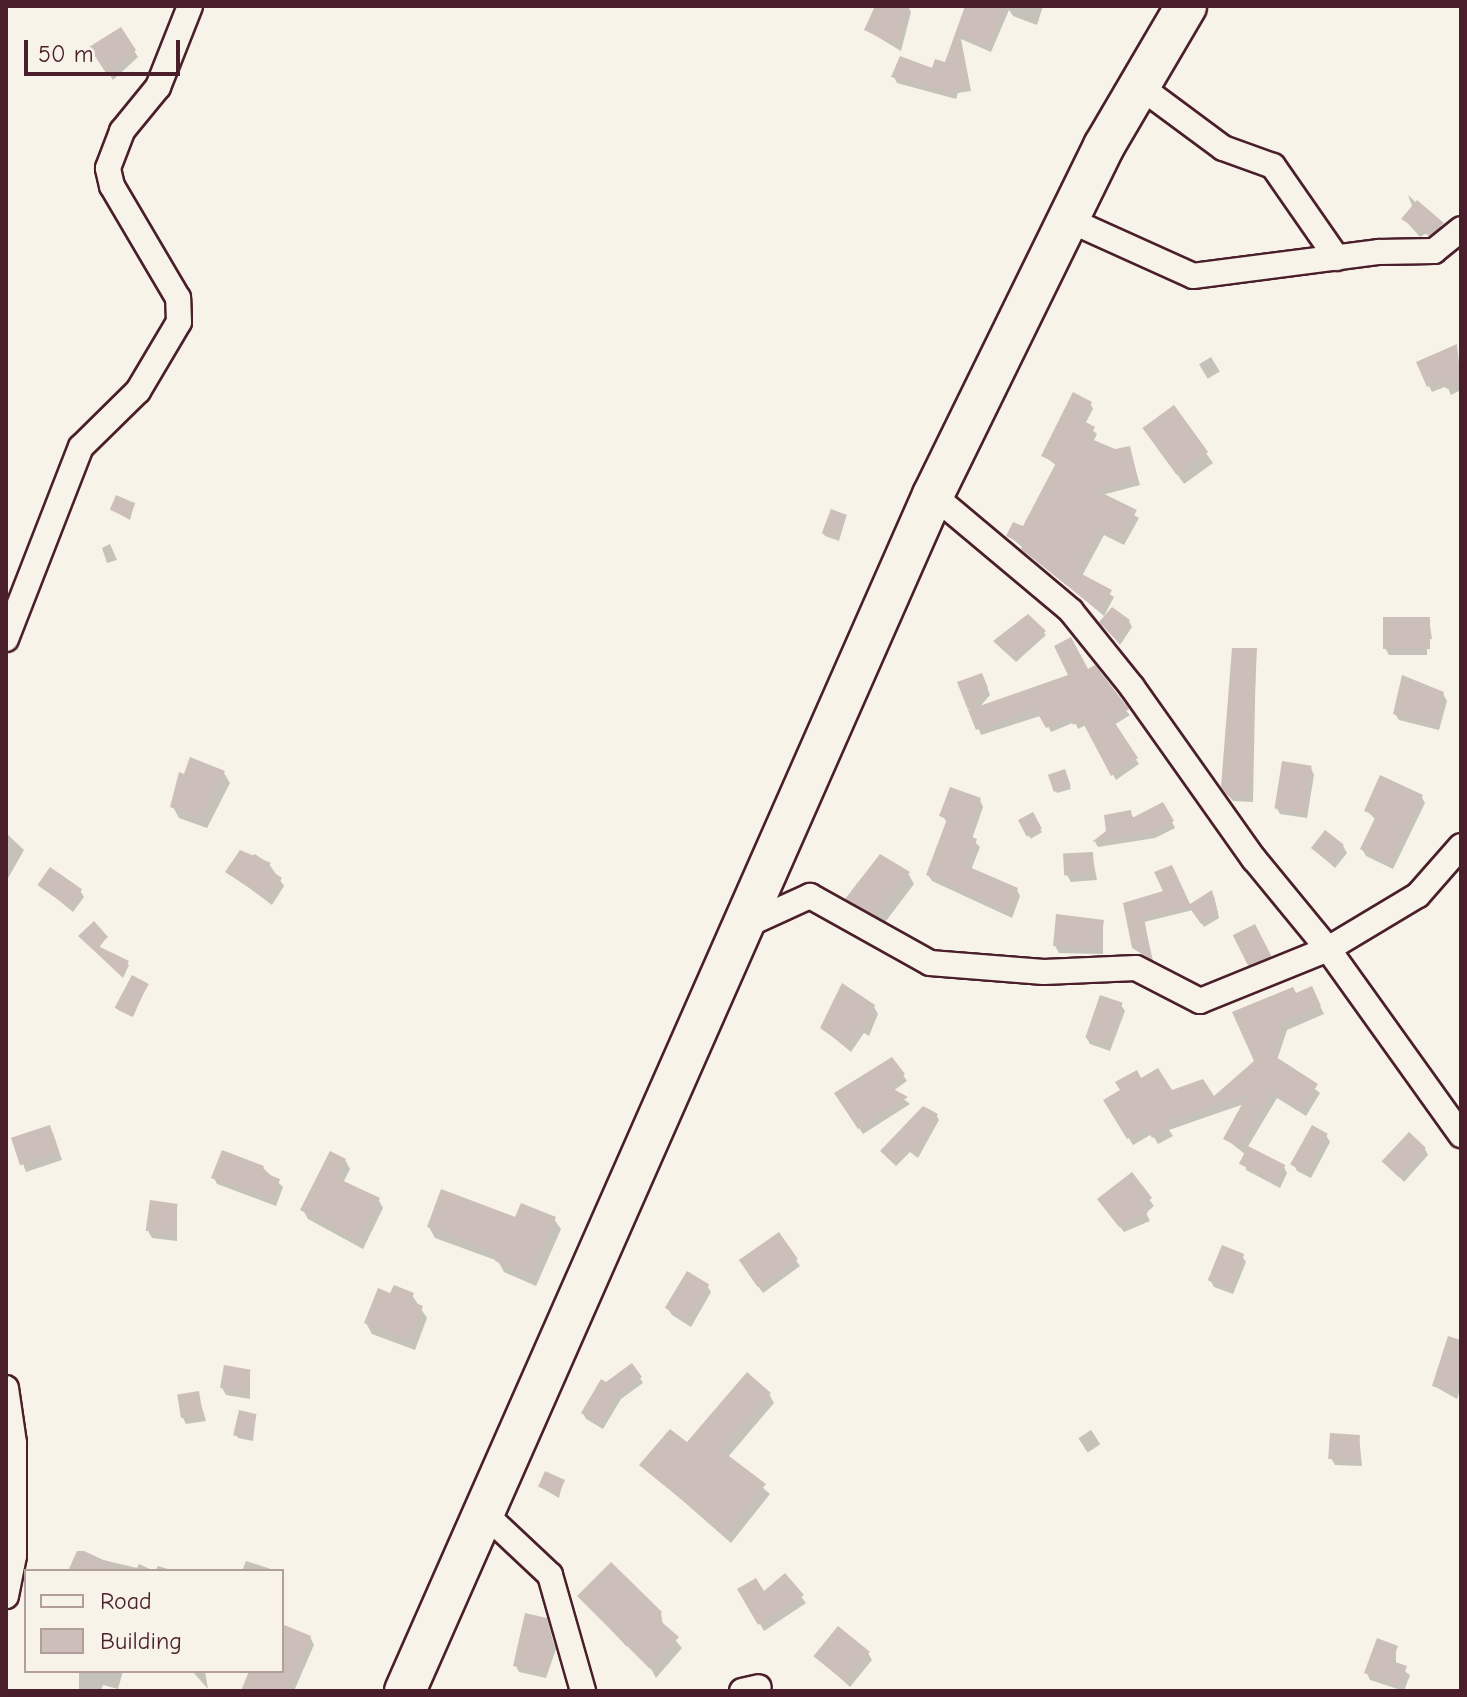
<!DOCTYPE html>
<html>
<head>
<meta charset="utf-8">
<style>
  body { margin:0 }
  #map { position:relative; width:1467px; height:1697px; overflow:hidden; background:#f7f3e8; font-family:"Comic Neue",sans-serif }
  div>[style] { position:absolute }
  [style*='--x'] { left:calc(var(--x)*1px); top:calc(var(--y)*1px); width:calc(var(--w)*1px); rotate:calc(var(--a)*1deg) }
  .shadow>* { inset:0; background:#0003; transform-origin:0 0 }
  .building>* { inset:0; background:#ccbfb9; transform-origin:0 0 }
  .roads { filter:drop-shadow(2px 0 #4a1f2b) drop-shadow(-2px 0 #4a1f2b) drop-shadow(0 2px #4a1f2b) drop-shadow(0 -2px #4a1f2b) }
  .minor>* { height:24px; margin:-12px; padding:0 12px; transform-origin:12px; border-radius:12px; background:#f7f3e8 }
  .trunk>* { height:40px; margin:-20px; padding:0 20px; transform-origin:20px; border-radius:20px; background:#f7f3e8 }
  span { translate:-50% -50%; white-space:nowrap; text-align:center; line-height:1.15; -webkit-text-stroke:6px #f7f3e8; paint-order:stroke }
  .frame { position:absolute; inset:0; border:8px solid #4a1f2b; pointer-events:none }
  .legend { position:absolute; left:24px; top:1569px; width:260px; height:104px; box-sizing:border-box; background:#f7f3e8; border:2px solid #b29e9c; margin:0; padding:10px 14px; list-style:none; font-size:24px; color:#4a1f2b }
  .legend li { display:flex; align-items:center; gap:16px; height:40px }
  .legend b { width:40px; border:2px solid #b29e9c }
  .scale { position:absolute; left:24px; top:40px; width:156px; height:36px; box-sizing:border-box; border:4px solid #4a1f2b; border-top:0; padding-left:10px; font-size:24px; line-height:28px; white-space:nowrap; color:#4a1f2b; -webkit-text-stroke:6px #f7f3e8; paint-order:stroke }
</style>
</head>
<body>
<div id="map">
  <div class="shadow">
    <i style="clip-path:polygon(877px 6px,908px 6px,911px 12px,901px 51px,866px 30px)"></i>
    <i style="clip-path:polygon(967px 6px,1043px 6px,1037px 25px,1013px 16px,1009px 10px,991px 52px,961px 39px,971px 91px,958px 93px,956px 99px,897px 83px,894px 77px,946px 64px)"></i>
    <i style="clip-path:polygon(120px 29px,138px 57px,113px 80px,92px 48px)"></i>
    <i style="clip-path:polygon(1408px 195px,1446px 231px,1434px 241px,1428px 232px,1420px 237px,1404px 219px,1413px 208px)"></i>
    <i style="clip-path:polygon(1452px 356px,1461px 390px,1451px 395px,1447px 386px,1432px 392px,1429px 386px)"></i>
    <i style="left:1211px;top:357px;width:17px;height:14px;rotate:59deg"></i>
    <i style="clip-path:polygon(1090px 403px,1093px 409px,1085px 424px,1097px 434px,1093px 442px,1115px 452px,1129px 448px,1140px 485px,1102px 495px,1139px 518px,1124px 545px,1104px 535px,1082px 576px,1114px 597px,1104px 616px,1009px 536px,1024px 529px,1057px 466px,1044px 456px)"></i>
    <i style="clip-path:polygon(1174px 408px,1213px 463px,1184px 484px,1151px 438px)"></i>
    <i style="clip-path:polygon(134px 505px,130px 520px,112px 510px)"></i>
    <i style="clip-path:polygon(846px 517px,839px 541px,825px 536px,823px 533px)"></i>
    <i style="clip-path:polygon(110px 544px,117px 560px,107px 563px,102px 548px)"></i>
    <i style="clip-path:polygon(1028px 617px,1046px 635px,1016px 662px,996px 641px)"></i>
    <i style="clip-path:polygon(1429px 619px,1432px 639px,1427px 639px,1427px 655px,1389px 655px,1385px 648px)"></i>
    <i style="clip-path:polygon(1129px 621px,1132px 627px,1120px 645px,1102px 622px)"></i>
    <i style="clip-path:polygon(1256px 650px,1253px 802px,1233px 801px,1227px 794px)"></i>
    <i style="clip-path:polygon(1087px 671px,1130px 715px,1114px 725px,1139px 764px,1116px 780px,1086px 725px,1078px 729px,1075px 722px,1051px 732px,1043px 715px,981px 735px,960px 684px,985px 682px,990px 695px,978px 709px)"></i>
    <i style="clip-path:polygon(1443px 694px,1447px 701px,1439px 730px,1399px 720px,1395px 714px)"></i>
    <i style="clip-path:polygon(1311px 768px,1314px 775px,1307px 818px,1280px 814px,1276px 807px)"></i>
    <i style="clip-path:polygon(224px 773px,230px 783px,207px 828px,179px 818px,173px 807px)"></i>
    <i style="clip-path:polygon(1065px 774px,1071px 789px,1057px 793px,1056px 791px)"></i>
    <i style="clip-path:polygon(1421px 796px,1425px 803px,1393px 869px,1366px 856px,1362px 849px,1376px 820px,1366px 810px)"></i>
    <i style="clip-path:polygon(980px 800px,983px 807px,972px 839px,980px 847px,971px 870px,1017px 890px,1020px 896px,1012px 918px,932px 881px,928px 875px,948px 823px,942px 816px)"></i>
    <i style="clip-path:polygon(1163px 804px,1175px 828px,1155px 838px,1098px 847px,1095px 842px,1130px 812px,1134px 819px)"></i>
    <i style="left:1032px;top:815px;width:20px;height:13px;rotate:60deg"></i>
    <i style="clip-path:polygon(6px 833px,24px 850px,7px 880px,6px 880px)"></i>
    <i style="clip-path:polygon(1343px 846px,1347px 853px,1335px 868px,1313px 848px)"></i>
    <i style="clip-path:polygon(255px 854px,269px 864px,284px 886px,272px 905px,228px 872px)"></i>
    <i style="clip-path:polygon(1092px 854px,1097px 880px,1071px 882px,1067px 875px)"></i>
    <i style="clip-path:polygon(908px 873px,914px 884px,883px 925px,854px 909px,848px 899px,857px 883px,863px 886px)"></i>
    <i style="clip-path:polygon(40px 885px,80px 890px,84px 897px,73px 912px)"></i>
    <i style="clip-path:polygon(1166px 893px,1190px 907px,1214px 896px,1219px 918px,1204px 927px,1193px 910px,1144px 922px,1153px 961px,1134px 948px,1125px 905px)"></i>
    <i style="clip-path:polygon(1103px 922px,1103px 954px,1059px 953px,1055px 946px)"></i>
    <i style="left:1254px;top:927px;width:40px;height:21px;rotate:63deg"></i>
    <i style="clip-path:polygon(106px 938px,99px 948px,129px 965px,123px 978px,82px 939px)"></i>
    <i style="clip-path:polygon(147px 985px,133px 1017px,118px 1010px,117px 1007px)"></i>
    <i style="clip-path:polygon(1296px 995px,1315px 996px,1324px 1014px,1287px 1030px,1277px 1060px,1320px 1093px,1306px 1116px,1277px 1098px,1247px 1148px,1284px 1167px,1287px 1173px,1280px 1188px,1246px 1170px,1246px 1155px,1226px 1139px,1244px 1104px,1169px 1130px,1173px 1136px,1158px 1144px,1152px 1134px,1133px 1145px,1106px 1101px,1141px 1080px,1171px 1093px,1213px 1099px,1257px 1061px)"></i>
    <i style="clip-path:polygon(1121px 1005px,1125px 1011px,1110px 1051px,1090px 1044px,1086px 1037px)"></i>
    <i style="clip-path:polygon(874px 1007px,878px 1014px,869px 1036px,864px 1033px,851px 1052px,822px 1028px)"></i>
    <i style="clip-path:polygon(903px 1075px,907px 1081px,893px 1091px,910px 1104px,863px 1134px,837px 1094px)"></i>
    <i style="clip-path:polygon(937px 1116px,939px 1120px,918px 1158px,910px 1152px,896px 1166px,885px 1155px)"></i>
    <i style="clip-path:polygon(53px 1133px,62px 1160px,26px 1172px,14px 1139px)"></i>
    <i style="clip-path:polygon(1326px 1135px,1330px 1142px,1311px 1178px,1297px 1171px,1294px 1165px)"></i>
    <i style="clip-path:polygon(1425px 1149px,1428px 1155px,1404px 1182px,1385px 1162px)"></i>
    <i style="clip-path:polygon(345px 1160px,350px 1169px,343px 1183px,378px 1199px,383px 1208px,363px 1249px,308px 1219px,303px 1210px)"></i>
    <i style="clip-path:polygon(263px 1168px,283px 1187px,276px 1206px,217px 1184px,214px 1178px)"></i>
    <i style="clip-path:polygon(1131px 1175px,1154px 1206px,1146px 1213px,1150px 1221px,1124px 1232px,1103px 1205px)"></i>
    <i style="clip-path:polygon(177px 1206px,177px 1241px,152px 1238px,148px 1231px)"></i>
    <i style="clip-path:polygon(516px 1219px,554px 1219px,561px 1229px,536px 1286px,504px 1272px,498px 1261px,435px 1238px,429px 1227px)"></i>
    <i style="clip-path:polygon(779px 1235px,800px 1266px,763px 1293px,745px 1268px)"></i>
    <i style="clip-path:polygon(1242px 1256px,1246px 1262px,1233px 1294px,1214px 1287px,1210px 1280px)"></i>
    <i style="clip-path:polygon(707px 1286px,711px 1292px,691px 1327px,672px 1315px,668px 1309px)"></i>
    <i style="clip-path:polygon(392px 1295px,412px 1295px,427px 1318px,415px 1350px,372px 1334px,366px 1323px)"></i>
    <i style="clip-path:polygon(1461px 1342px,1461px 1387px,1457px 1399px,1434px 1386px)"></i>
    <i style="clip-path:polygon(250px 1372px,250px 1399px,226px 1395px,222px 1388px)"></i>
    <i style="clip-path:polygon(640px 1378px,643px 1383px,621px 1399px,603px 1429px,586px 1419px,583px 1413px,606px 1384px)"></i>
    <i style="clip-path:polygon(198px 1394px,206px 1421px,186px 1424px,183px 1418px)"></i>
    <i style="clip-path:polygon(769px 1394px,774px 1403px,728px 1457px,770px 1494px,731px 1543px,642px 1465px,687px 1445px)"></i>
    <i style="clip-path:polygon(256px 1415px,253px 1441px,238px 1438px,237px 1436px)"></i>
    <i style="left:1091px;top:1430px;width:17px;height:15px;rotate:57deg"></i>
    <i style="clip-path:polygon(1359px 1437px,1362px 1466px,1335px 1465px,1331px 1458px)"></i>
    <i style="clip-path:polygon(563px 1481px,559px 1498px,540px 1487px)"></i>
    <i style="clip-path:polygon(78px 1554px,137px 1568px,139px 1564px,154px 1571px,69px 1571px)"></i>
    <i style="clip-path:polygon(246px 1561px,277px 1571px,242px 1571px)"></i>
    <i style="clip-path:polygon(158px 1566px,174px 1571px,155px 1571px)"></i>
    <i style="clip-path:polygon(785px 1576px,806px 1603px,764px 1631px,740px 1589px,763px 1594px)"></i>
    <i style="clip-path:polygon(580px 1596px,661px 1613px,663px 1626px,682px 1648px,656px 1678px,628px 1626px,627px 1647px)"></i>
    <i style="clip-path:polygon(545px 1620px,556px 1649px,546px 1678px,519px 1672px,516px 1666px)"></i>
    <i style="clip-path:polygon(282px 1627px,310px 1637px,314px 1645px,294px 1691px,243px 1691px,251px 1671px,282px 1671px)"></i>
    <i style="clip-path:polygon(1396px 1647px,1396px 1665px,1410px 1675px,1404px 1691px,1370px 1680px,1367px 1673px)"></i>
    <i style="clip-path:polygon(868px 1653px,872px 1660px,850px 1687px,816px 1656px)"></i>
    <i style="clip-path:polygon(79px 1671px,123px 1671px,118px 1689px,103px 1685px,101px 1691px,79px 1691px)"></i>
    <i style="clip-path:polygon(192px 1671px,205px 1671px,208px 1689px)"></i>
  </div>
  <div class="building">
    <i style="clip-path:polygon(875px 6px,908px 6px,898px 46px,864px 30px)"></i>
    <i style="clip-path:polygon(965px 6px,1005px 6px,988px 48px,959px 35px,969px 85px,955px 88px,953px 94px,891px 77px,900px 56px,932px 68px,935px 59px,945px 62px)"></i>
    <i style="clip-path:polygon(121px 27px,136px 50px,108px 76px,89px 47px)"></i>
    <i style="clip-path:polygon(1417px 200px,1444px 223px,1429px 236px,1401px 219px)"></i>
    <i style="clip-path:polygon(1457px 344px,1461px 383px,1446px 389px,1442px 380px,1427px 387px,1416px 362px)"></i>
    <i style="clip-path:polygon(1073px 392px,1092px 402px,1082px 420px,1095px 427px,1089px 438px,1115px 449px,1130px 446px,1138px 479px,1096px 490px,1137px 510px,1121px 540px,1100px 530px,1078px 572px,1112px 590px,1100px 612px,1021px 549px,1023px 544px,1006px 536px,1013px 522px,1023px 526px,1056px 463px,1041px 456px)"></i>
    <i style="left:1174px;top:405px;width:58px;height:39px;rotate:54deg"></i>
    <i style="left:116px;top:495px;width:21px;height:16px;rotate:23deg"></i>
    <i style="left:831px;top:509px;width:17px;height:26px;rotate:21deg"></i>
    <i style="clip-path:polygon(1112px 607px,1130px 620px,1116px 640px,1099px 622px)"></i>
    <i style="clip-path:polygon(1028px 614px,1046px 631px,1014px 660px,993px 641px)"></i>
    <i style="left:1383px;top:617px;width:47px;height:32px"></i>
    <i style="clip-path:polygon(1071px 637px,1088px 669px,1095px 665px,1129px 709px,1113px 720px,1138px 758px,1111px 776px,1082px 721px,1073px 725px,1070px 718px,1046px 728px,1035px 709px,976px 730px,968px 710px,1068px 675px,1054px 646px)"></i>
    <i style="clip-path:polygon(1232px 648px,1257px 648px,1250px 796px,1227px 795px,1221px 787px)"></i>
    <i style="clip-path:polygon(982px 673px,988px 688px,968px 710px,957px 682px)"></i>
    <i style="clip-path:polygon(1402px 675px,1444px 692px,1436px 725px,1393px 714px)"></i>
    <i style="clip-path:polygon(190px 757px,225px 771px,201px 819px,170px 807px,179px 772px,184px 774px)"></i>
    <i style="left:1282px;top:761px;width:30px;height:48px;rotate:9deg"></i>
    <i style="left:1065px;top:769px;width:18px;height:18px;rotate:71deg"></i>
    <i style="clip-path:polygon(1380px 775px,1423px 795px,1389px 863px,1360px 849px,1376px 816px,1364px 811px)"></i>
    <i style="clip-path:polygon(950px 787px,981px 798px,968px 835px,977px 839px,967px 866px,1018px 888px,1008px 912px,926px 875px,947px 819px,939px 816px)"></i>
    <i style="clip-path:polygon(1163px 802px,1174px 821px,1151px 832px,1092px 842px,1106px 831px,1104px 815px,1131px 810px,1132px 818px)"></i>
    <i style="left:1033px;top:812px;width:19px;height:17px;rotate:62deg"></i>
    <i style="left:1325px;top:830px;width:24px;height:23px;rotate:38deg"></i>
    <i style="clip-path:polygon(240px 850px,271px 863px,267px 868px,282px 878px,268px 900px,225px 872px)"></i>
    <i style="left:1093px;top:852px;width:22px;height:30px;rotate:87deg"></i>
    <i style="clip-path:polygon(880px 854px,910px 872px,876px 916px,845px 899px)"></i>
    <i style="clip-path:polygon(1172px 865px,1190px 904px,1212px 890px,1218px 913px,1201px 924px,1189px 907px,1144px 918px,1152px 960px,1132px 948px,1123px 903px,1163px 891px,1154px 872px)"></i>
    <i style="left:50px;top:867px;width:39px;height:22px;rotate:35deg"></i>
    <i style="clip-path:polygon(1056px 914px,1104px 920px,1100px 948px,1053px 946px)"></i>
    <i style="clip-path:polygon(94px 921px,108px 937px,98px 946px,129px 961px,122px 976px,78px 936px)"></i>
    <i style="left:1255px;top:924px;width:36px;height:25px;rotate:63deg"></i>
    <i style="left:132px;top:975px;width:19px;height:37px;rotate:28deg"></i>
    <i style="clip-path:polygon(842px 983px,875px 1005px,865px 1031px,860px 1028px,847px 1047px,820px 1028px)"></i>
    <i style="clip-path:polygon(1312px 986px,1321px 1006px,1283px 1023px,1273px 1055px,1318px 1084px,1301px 1110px,1272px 1092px,1239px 1147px,1223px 1139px,1247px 1095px,1167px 1122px,1170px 1127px,1152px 1138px,1146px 1128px,1127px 1139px,1103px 1100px,1120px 1090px,1115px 1082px,1137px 1070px,1141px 1078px,1158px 1068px,1172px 1090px,1203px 1079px,1214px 1096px,1254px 1061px,1232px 1012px,1293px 987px,1296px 993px)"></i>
    <i style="left:1100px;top:995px;width:24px;height:45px;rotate:19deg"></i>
    <i style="clip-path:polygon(892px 1057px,905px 1074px,888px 1086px,908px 1097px,858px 1129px,834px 1093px)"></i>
    <i style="clip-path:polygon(923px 1106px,938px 1114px,915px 1155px,907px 1149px,893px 1163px,880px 1151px)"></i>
    <i style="left:50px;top:1125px;width:29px;height:41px;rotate:72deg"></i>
    <i style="left:1312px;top:1125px;width:18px;height:45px;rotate:29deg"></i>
    <i style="left:1409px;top:1132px;width:23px;height:40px;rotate:43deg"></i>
    <i style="left:1248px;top:1146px;width:42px;height:20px;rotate:27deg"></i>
    <i style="clip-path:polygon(222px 1150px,264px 1166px,262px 1172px,280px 1179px,273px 1200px,211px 1178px)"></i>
    <i style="clip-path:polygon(330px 1151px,346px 1159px,337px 1178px,380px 1198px,358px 1242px,300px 1210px)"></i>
    <i style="clip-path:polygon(1132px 1172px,1152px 1198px,1143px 1206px,1148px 1213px,1119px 1227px,1097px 1199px)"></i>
    <i style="clip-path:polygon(441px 1189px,515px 1217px,521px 1203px,556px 1217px,530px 1277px,495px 1261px,498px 1254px,427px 1227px)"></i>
    <i style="left:150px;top:1200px;width:28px;height:31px;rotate:8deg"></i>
    <i style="left:779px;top:1232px;width:33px;height:49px;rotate:55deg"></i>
    <i style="left:1222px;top:1245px;width:24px;height:38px;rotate:22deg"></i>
    <i style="left:687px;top:1271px;width:26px;height:43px;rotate:31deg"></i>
    <i style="clip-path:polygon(394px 1285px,414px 1293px,411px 1301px,423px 1306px,409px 1341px,364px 1323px,378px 1288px,390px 1293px)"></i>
    <i style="clip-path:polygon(1448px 1336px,1461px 1340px,1461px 1370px,1454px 1393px,1432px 1386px)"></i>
    <i style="clip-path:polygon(632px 1363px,642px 1377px,618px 1394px,600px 1424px,581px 1413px,601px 1379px,606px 1382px)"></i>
    <i style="left:224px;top:1365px;width:27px;height:23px;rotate:10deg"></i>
    <i style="clip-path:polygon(747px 1372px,771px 1393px,721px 1450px,766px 1484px,725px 1535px,639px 1465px,670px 1429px,687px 1442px)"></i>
    <i style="left:199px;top:1391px;width:24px;height:22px;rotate:81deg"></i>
    <i style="left:239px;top:1410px;width:18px;height:26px;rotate:13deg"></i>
    <i style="left:1330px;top:1433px;width:30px;height:26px;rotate:4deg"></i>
    <i style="left:545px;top:1471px;width:22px;height:17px;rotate:24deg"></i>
    <i style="clip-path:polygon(77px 1551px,84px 1551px,127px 1571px,68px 1571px)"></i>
    <i style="clip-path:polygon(611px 1562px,662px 1612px,657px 1618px,679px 1637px,650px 1669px,577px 1596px)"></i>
    <i style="clip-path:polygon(785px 1573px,804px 1595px,758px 1625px,737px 1589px,756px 1578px,764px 1591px)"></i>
    <i style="clip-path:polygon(525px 1613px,547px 1618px,553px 1641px,546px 1673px,513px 1666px)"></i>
    <i style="clip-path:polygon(282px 1624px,311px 1636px,294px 1679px,286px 1691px,241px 1691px,249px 1671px,282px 1671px)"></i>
    <i style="left:838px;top:1626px;width:41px;height:39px;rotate:39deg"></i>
    <i style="clip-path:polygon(1377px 1638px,1398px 1646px,1392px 1661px,1407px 1666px,1400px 1686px,1364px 1673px)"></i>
  </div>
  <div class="roads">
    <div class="minor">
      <i style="--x:1138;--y:85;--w:106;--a:36.5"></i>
      <i style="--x:1223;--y:148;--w:53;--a:19.8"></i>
      <i style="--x:1273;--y:166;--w:112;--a:55.2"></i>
      <i style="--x:1067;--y:219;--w:138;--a:24.3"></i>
      <i style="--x:1193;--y:276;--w:188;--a:-7.4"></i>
      <i style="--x:1379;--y:252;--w:55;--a:-1"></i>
      <i style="--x:1434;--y:251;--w:35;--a:-39"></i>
      <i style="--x:933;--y:495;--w:180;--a:40"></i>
      <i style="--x:1071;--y:611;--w:97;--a:51.2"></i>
      <i style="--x:1132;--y:687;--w:211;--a:54.7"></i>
      <i style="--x:1254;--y:859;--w:117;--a:50.6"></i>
      <i style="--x:1328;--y:949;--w:229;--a:54.4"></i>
      <i style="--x:6;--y:639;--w:206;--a:-68.7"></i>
      <i style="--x:81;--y:447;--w:80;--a:-44.5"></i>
      <i style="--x:138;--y:391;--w:80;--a:-59.3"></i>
      <i style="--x:179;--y:322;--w:24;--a:-92"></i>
      <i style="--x:178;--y:298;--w:130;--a:-120.5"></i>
      <i style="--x:112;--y:186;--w:18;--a:-103"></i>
      <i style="--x:108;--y:168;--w:40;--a:-69"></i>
      <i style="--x:122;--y:131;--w:57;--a:-50.7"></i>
      <i style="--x:158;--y:87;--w:87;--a:-68.4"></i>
      <i style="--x:742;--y:927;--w:75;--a:-24.5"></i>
      <i style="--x:810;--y:896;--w:137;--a:29.2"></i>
      <i style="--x:930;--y:963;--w:114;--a:4.5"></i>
      <i style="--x:1044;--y:972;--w:92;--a:-2.5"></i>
      <i style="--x:1136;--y:968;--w:72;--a:27.3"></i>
      <i style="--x:1200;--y:1001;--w:138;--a:-22.1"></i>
      <i style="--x:1328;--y:949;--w:105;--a:-31"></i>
      <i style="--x:1418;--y:895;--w:65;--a:-48.7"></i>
      <i style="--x:6;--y:1388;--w:56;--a:81.7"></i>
      <i style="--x:14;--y:1443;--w:113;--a:90"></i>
      <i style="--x:14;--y:1556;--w:41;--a:101.3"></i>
      <i style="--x:483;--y:1512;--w:92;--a:43.2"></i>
      <i style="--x:550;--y:1575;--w:121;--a:74.1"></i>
      <i style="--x:742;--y:1691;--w:17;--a:-13"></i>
    </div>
    <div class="trunk">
      <i style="--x:405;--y:1691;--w:1307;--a:-66.18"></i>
      <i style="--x:933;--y:495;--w:389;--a:-63.9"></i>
      <i style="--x:1104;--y:146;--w:162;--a:-59.6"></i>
    </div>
  </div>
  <div class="frame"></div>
  <ul class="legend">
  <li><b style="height:10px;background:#f7f3e8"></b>Road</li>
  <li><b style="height:22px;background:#ccbfb9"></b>Building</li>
  </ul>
  <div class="scale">50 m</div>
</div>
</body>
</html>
